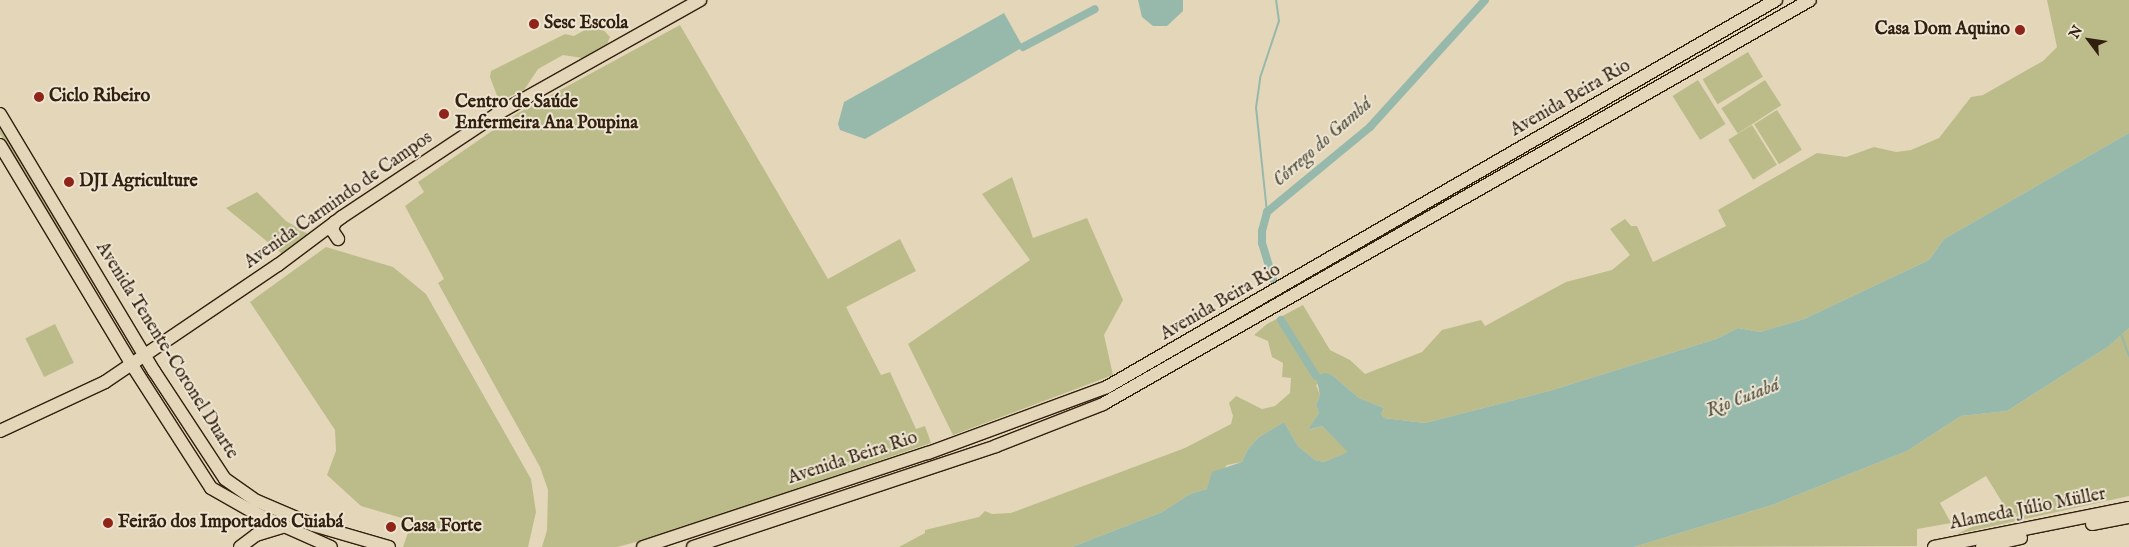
<!DOCTYPE html>
<html>
<head>
<meta charset="utf-8">
<style>
  body { margin:0 }
  #map { position:relative; width:2129px; height:547px; overflow:hidden; background:#e4d6b9; font-family:"IM FELL English",serif }
  div>[style] { position:absolute }
  [style*='--x'] { left:calc(var(--x)*1px); top:calc(var(--y)*1px); width:calc(var(--w)*1px); rotate:calc(var(--a)*1deg) }
  .green>* { inset:0; background:#bcbc8a; transform-origin:0 0 }
  .water>* { inset:0; background:#96b9ac }
  .stream>* { height:2px; margin:-1px; padding:0 1px; transform-origin:1px; border-radius:1px; background:#96b9ac }
  .canal>* { height:8px; margin:-4px; padding:0 4px; transform-origin:4px; border-radius:4px; background:#96b9ac }
  .roads { filter:drop-shadow(1px 0 #32200e) drop-shadow(-1px 0 #32200e) drop-shadow(0 1px #32200e) drop-shadow(0 -1px #32200e) }
  .major>* { height:12px; margin:-6px; padding:0 6px; transform-origin:6px; border-radius:6px; background:#e4d6b9 }
  .dots>* { width:14px; height:14px; translate:-50% -50%; box-sizing:border-box; border:2px solid #ede4d2; border-radius:50% }
  span { translate:-50% -50%; white-space:nowrap; text-align:center; line-height:1.15; -webkit-text-stroke:4px #ede4d2; paint-order:stroke }
  .poi-label { font-size:18px; color:#32200e; font-weight:700 }
  .left { translate:0 -50%; text-align:left }
  .right { translate:-100% -50%; text-align:right }
  .street-label { font-size:18px; color:#32200e }
  .water-label { font-size:19px; color:#504e3d; font-style:italic }
  .north { position:absolute; left:2064px; top:15px; width:50px; height:50px; -webkit-text-stroke:4px #ede4d2; paint-order:stroke; rotate:301deg; font-size:14px; font-weight:700; line-height:20px; text-align:center; color:#32200e }
  .north::after { content:''; display:block; margin:auto; width:18px; height:22px; background:#32200e; clip-path:polygon(50% 0,100% 100%,50% 72%,0 100%) }
</style>
</head>
<body>
<div id="map">
  <div class="green">
    <i style="clip-path:polygon(2047px 0,2129px 0,2129px 133px,1944px 239px,1929px 260px,1804px 319px,1760px 332px,1738px 328px,1716px 339px,1549px 391px,1425px 423px,1384px 418px,1381px 414px,1384px 408px,1359px 398px,1332px 375px,1316px 385px,1320px 395px,1316px 405px,1319px 413px,1309px 430px,1322px 426px,1349px 452px,1324px 462px,1315px 460px,1298px 446px,1284px 422px,1259px 437px,1248px 449px,1242px 462px,1227px 465px,1207px 489px,1190px 494px,1162px 512px,1072px 547px,899px 547px,925px 533px,925px 530px,979px 517px,985px 511px,992px 514px,1011px 513px,1185px 448px,1231px 424px,1233px 416px,1229px 403px,1236px 396px,1262px 409px,1275px 406px,1290px 393px,1291px 378px,1282px 377px,1283px 363px,1272px 357px,1268px 341px,1254px 335px,1267px 324px,1303px 305px,1330px 350px,1350px 360px,1365px 374px,1422px 352px,1442px 330px,1481px 320px,1485px 326px,1566px 282px,1612px 270px,1630px 255px,1610px 229px,1625px 219px,1631px 226px,1637px 226px,1653px 262px,1726px 226px,1718px 210px,1817px 153px,1846px 157px,1874px 147px,1896px 152px,1911px 150px,1939px 138px,1971px 97px,1983px 95px,2043px 61px,2057px 47px)"></i>
    <i style="clip-path:polygon(597px 23px,610px 37px,607px 44px,582px 58px,563px 55px,538px 69px,524px 90px,499px 101px,490px 77px,491px 71px,565px 34px,574px 36px)"></i>
    <i style="clip-path:polygon(680px 25px,828px 279px,900px 239px,916px 271px,846px 307px,881px 375px,890px 372px,916px 429px,925px 426px,931px 443px,655px 537px,617px 547px,542px 547px,547px 530px,548px 490px,540px 467px,438px 283px,444px 279px,405px 206px,424px 192px,418px 182px,518px 113px)"></i>
    <i style="left:1748px;top:52px;width:29px;height:53px;rotate:59deg"></i>
    <i style="left:1698px;top:80px;width:52px;height:30px;rotate:58deg"></i>
    <i style="left:1765px;top:80px;width:30px;height:52px;rotate:57deg"></i>
    <i style="left:1777px;top:110px;width:47px;height:27px;rotate:58deg"></i>
    <i style="clip-path:polygon(0 125px,136px 353px,0 134px)"></i>
    <i style="left:1752px;top:125px;width:47px;height:28px;rotate:58deg"></i>
    <i style="clip-path:polygon(1012px 177px,1033px 238px,1087px 218px,1123px 300px,1104px 335px,1113px 375px,953px 435px,908px 344px,1030px 260px,982px 194px)"></i>
    <i style="clip-path:polygon(257px 192px,286px 221px,313px 237px,286px 257px,226px 208px)"></i>
    <i style="clip-path:polygon(326px 247px,393px 267px,426px 294px,531px 479px,536px 512px,528px 547px,403px 547px,412px 521px,361px 506px,327px 475px,336px 451px,335px 430px,250px 302px)"></i>
    <i style="left:55px;top:324px;width:43px;height:33px;rotate:64deg"></i>
    <i style="clip-path:polygon(2129px 328px,2129px 496px,1957px 534px,2007px 510px,1986px 476px,1940px 503px,1951px 523px,1917px 529px,1917px 546px,1634px 547px,1775px 504px,1907px 451px,1961px 416px,2007px 411px,2109px 346px)"></i>
  </div>
  <div class="water">
    <i style="clip-path:polygon(1138px 0,1183px 0,1183px 11px,1167px 26px,1153px 26px,1142px 17px)"></i>
    <i style="clip-path:polygon(1004px 13px,1023px 47px,865px 139px,840px 130px,838px 124px,844px 102px)"></i>
    <i style="clip-path:polygon(2129px 133px,2129px 328px,2109px 346px,2007px 411px,1961px 416px,1907px 451px,1775px 504px,1634px 547px,1072px 547px,1162px 512px,1190px 494px,1207px 489px,1212px 472px,1242px 462px,1248px 449px,1259px 437px,1284px 422px,1298px 446px,1315px 460px,1324px 462px,1348px 452px,1322px 426px,1308px 430px,1319px 413px,1316px 405px,1320px 395px,1316px 376px,1325px 373px,1332px 375px,1359px 398px,1384px 408px,1381px 414px,1384px 418px,1425px 423px,1549px 391px,1716px 339px,1738px 328px,1760px 332px,1804px 319px,1929px 260px,1944px 239px)"></i>
  </div>
  <div class="stream">
    <i style="--x:1267;--y:212;--w:105;--a:-96"></i>
    <i style="--x:1256;--y:108;--w:30;--a:-82"></i>
    <i style="--x:1260;--y:78;--w:60;--a:-71.6"></i>
    <i style="--x:1279;--y:21;--w:21;--a:-98"></i>
    <i style="--x:2121;--y:334;--w:23;--a:70"></i>
  </div>
  <div class="canal">
    <i style="--x:1023;--y:47;--w:81;--a:-27.8"></i>
    <i style="--x:1273;--y:279;--w:38;--a:-107"></i>
    <i style="--x:1262;--y:243;--w:12;--a:-90"></i>
    <i style="--x:1262;--y:231;--w:20;--a:-75"></i>
    <i style="--x:1267;--y:212;--w:134;--a:-39.5"></i>
    <i style="--x:1370;--y:127;--w:171;--a:-47.8"></i>
    <i style="--x:1281;--y:320;--w:66;--a:58"></i>
  </div>
  <div class="roads">
    <div class="major">
      <i style="--x:0;--y:114;--w:300;--a:59.1"></i>
      <i style="--x:154;--y:371;--w:129;--a:56.7"></i>
      <i style="--x:225;--y:479;--w:39;--a:35"></i>
      <i style="--x:257;--y:501;--w:61;--a:23.2"></i>
      <i style="--x:313;--y:525;--w:79;--a:16.1"></i>
      <i style="--x:0;--y:145;--w:257;--a:59"></i>
      <i style="--x:132;--y:365;--w:146;--a:57.3"></i>
      <i style="--x:211;--y:488;--w:51;--a:29.6"></i>
      <i style="--x:255;--y:513;--w:83;--a:24.1"></i>
      <i style="--x:335;--y:222;--w:9;--a:111"></i>
      <i style="--x:332;--y:230;--w:11;--a:56"></i>
      <i style="--x:0;--y:431;--w:116;--a:-25"></i>
      <i style="--x:105;--y:382;--w:209;--a:-34.1"></i>
      <i style="--x:278;--y:265;--w:80;--a:-36.9"></i>
      <i style="--x:342;--y:217;--w:186;--a:-33.6"></i>
      <i style="--x:497;--y:114;--w:233;--a:-29.3"></i>
      <i style="--x:2092;--y:524;--w:38;--a:-11"></i>
      <i style="--x:240;--y:547;--w:20;--a:-37"></i>
      <i style="--x:256;--y:535;--w:30;--a:-17"></i>
      <i style="--x:643;--y:547;--w:300;--a:-18.3"></i>
      <i style="--x:928;--y:453;--w:191;--a:-20.2"></i>
      <i style="--x:1107;--y:387;--w:773;--a:-30.05"></i>
      <i style="--x:693;--y:547;--w:319;--a:-18.4"></i>
      <i style="--x:996;--y:446;--w:115;--a:-21.4"></i>
      <i style="--x:1103;--y:404;--w:814;--a:-29.74"></i>
      <i style="--x:1934;--y:547;--w:199;--a:-11.3"></i>
      <i style="--x:1982;--y:547;--w:40;--a:-13"></i>
    </div>
  </div>
  <div class="dots">
    <i style="left:534px;top:24px;background:#8f2418"></i>
    <i style="left:2020px;top:30px;background:#8f2418"></i>
    <i style="left:39px;top:97px;background:#8f2418"></i>
    <i style="left:444px;top:114px;background:#8f2418"></i>
    <i style="left:69px;top:182px;background:#8f2418"></i>
    <i style="left:108px;top:523px;background:#8f2418"></i>
    <i style="left:391px;top:527px;background:#8f2418"></i>
  </div>
  <div class="poi-label">
    <span class="left" style="left:544px;top:24px">Sesc Escola</span>
    <span class="right" style="left:2010px;top:30px">Casa Dom Aquino</span>
    <span class="left" style="left:49px;top:97px">Ciclo Ribeiro</span>
    <span class="left" style="left:455px;top:114px">Centro de Saúde<br>Enfermeira Ana Poupina</span>
    <span class="left" style="left:79px;top:182px">DJI Agriculture</span>
    <span class="left" style="left:118px;top:523px">Feirão dos Importados Cuiabá</span>
    <span class="left" style="left:401px;top:527px">Casa Forte</span>
  </div>
  <div class="street-label">
    <span style="left:1571px;top:99px;rotate:-30deg">Avenida Beira Rio</span>
    <span style="left:339px;top:201px;rotate:-35deg">Avenida Carmindo de Campos</span>
    <span style="left:1221px;top:303px;rotate:-30deg">Avenida Beira Rio</span>
    <span style="left:166px;top:351px;rotate:58deg">Avenida Tenente-Coronel Duarte</span>
    <span style="left:853px;top:459px;rotate:-18deg">Avenida Beira Rio</span>
    <span style="left:2028px;top:510px;rotate:-11deg">Alameda Júlio Müller</span>
  </div>
  <div class="water-label">
    <span style="left:1323px;top:143px;rotate:-41deg">Córrego do Gambá</span>
    <span style="left:1743px;top:399px;rotate:-21deg">Rio Cuiabá</span>
  </div>
  <div class="north">N</div>
</div>
</body>
</html>
